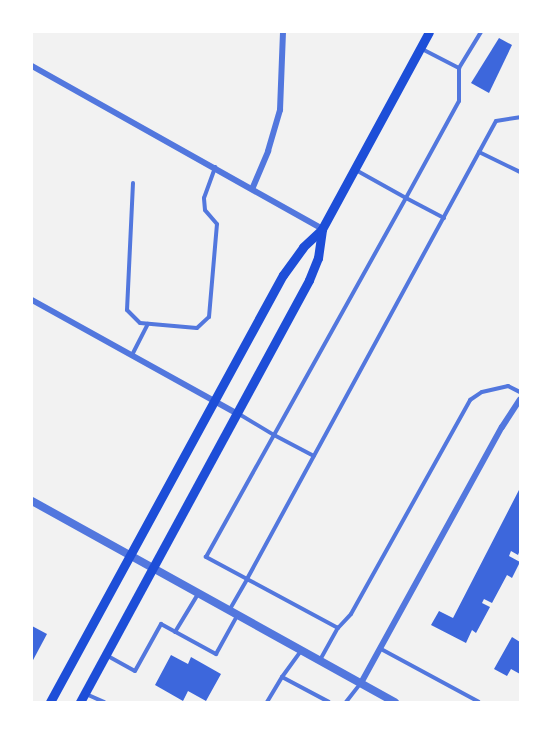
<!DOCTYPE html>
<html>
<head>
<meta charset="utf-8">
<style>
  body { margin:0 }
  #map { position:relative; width:552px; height:734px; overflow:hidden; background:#f2f2f2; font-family:Arial,sans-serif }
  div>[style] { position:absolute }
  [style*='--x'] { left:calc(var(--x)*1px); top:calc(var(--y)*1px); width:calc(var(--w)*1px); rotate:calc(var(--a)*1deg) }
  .building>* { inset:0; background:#3d67dc }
  .service>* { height:4px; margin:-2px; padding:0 2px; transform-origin:2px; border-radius:2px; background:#5277de }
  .minor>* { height:6px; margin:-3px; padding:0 3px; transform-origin:3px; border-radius:3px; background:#5277de }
  .tertiary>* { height:8px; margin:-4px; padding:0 4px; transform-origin:4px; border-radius:4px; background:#5277de }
  .secondary>* { height:9px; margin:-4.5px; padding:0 4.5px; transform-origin:4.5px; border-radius:4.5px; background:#1d4ed8 }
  span { translate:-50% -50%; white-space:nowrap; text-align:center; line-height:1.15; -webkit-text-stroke:5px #fff; paint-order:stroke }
  .frame { position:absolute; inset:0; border:33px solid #fff; pointer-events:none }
</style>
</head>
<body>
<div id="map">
  <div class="building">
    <i style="clip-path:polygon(499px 38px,512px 45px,489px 93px,471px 83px)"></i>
    <i style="clip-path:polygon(520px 488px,520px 550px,518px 555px,511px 551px,509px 556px,520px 562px,512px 578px,507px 575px,492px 603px,484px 599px,482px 603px,490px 607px,476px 633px,472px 630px,466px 643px,431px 625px,439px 611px,453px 618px)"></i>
    <i style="clip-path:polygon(32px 626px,47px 634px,32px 662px)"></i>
    <i style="clip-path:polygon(512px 637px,520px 642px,520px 674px,511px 669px,507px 676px,494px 669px)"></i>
    <i style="clip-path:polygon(171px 655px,188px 664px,191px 657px,221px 674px,206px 701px,188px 691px,183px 701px,155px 685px)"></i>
  </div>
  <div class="service">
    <i style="--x:422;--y:49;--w:42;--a:27.2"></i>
    <i style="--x:459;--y:68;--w:33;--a:90"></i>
    <i style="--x:459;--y:101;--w:111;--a:118.7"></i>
    <i style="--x:406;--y:198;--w:43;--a:27.8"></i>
    <i style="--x:459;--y:68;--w:42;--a:-58.6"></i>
    <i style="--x:479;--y:152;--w:46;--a:26"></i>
    <i style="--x:133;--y:183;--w:127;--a:92.7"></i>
    <i style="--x:127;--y:310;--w:18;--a:45"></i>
    <i style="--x:140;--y:323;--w:57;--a:5"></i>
    <i style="--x:197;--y:328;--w:16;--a:-43"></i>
    <i style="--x:209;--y:317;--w:93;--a:-85.1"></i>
    <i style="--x:217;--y:224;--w:18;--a:-131"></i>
    <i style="--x:205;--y:210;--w:12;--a:-95"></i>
    <i style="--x:204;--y:198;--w:33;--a:-70"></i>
    <i style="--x:132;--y:355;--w:35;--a:-63"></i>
    <i style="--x:239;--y:414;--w:41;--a:31"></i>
    <i style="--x:274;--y:435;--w:271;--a:-60.9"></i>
    <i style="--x:406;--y:198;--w:57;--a:-150.8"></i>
    <i style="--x:230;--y:609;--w:34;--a:-60"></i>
    <i style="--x:247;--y:579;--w:47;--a:-151.8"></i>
    <i style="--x:206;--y:557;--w:140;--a:-60.9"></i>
    <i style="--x:274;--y:435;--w:45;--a:27.7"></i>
    <i style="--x:338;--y:628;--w:19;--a:-47"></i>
    <i style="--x:351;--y:614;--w:245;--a:-60.9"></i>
    <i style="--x:470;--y:400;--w:14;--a:-34"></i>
    <i style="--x:482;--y:392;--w:27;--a:-13"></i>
    <i style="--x:508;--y:386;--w:13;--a:27"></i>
    <i style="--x:175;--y:632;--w:44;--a:-58.8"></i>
    <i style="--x:381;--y:649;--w:111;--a:28.4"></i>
    <i style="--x:106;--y:655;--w:33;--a:29"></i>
    <i style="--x:135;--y:671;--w:54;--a:-61"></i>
    <i style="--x:161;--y:624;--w:63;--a:28.6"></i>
    <i style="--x:216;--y:654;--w:43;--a:-61.1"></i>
    <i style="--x:320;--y:660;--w:37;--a:-61"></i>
    <i style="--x:338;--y:628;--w:103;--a:-151.7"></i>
    <i style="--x:247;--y:579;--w:521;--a:-61.47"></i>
    <i style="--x:496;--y:121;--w:24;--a:-9"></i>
    <i style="--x:282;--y:677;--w:32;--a:-54"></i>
    <i style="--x:86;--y:694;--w:20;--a:24"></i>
    <i style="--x:267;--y:702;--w:29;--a:-59"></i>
    <i style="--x:282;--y:677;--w:53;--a:28"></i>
    <i style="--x:346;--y:702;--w:23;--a:-52"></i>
  </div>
  <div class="minor">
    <i style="--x:32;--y:66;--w:333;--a:29.3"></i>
    <i style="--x:253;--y:187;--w:39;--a:-67"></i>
    <i style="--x:268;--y:151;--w:43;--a:-73.7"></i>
    <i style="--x:280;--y:110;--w:78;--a:-87.8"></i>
    <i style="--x:32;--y:300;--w:235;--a:29"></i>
    <i style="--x:361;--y:683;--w:292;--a:-61.2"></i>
    <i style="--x:502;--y:427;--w:33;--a:-57"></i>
  </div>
  <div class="tertiary">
    <i style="--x:32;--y:501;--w:415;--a:29"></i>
  </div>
  <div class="secondary">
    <i style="--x:50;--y:702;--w:486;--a:-61.4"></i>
    <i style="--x:283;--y:275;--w:34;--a:-54"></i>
    <i style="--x:303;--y:247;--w:26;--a:-43"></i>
    <i style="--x:322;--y:229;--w:224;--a:-61.5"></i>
    <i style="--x:80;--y:702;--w:480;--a:-61.5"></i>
    <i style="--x:309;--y:280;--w:24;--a:-68"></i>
    <i style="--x:318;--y:258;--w:29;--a:-82"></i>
  </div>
  <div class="frame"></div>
</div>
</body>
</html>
